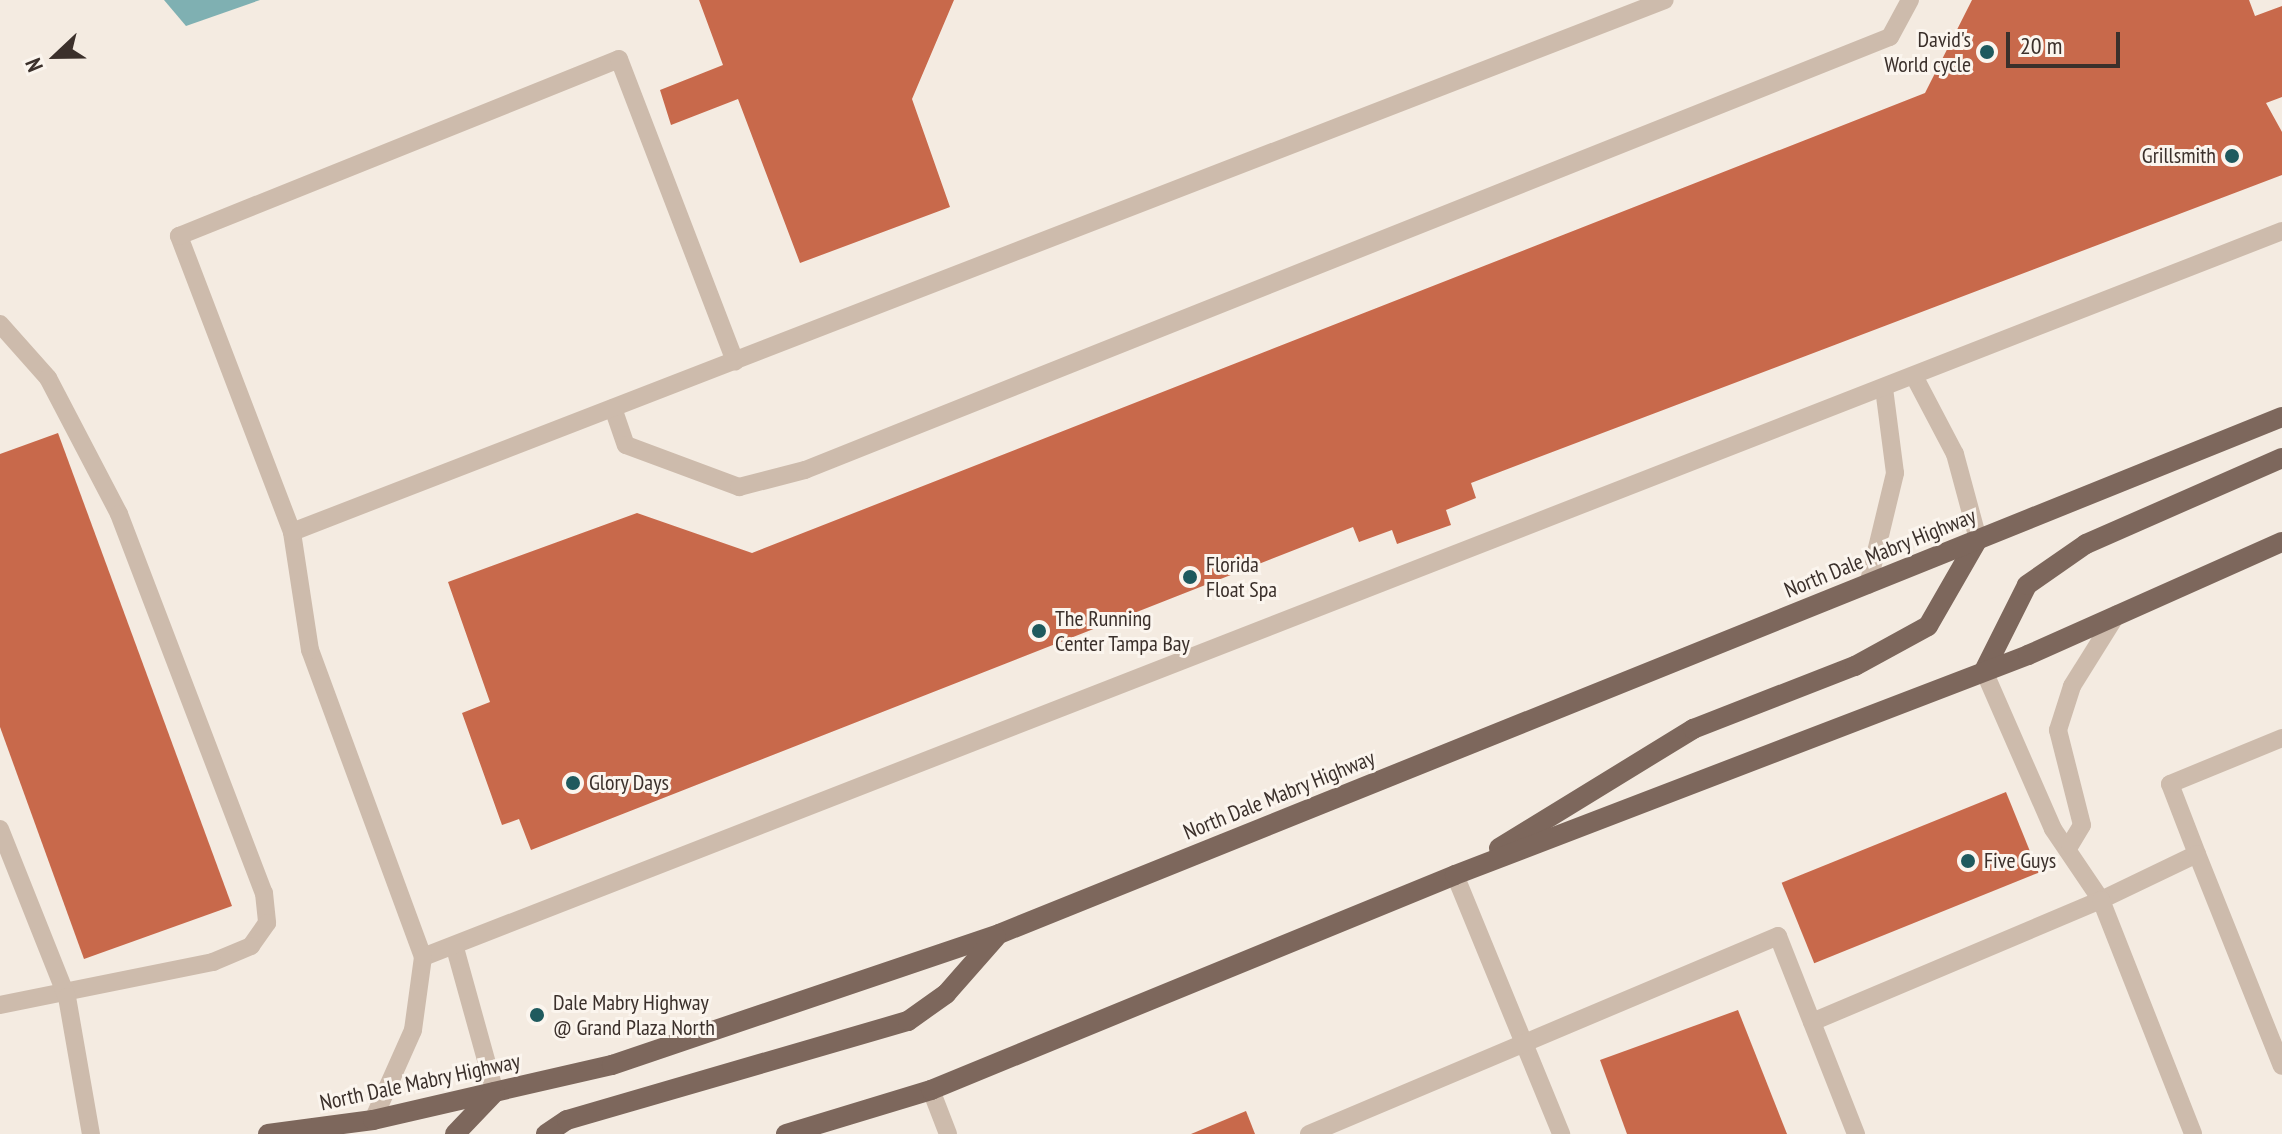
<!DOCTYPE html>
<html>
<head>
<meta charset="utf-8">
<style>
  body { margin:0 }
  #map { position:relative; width:2282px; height:1134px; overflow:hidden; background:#f4ebe1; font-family:"PT Sans Narrow",sans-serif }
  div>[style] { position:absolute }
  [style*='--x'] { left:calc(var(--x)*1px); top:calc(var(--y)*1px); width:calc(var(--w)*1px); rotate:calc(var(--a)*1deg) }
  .water>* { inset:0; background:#7fb0b2 }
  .building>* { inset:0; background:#c8694b; transform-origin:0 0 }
  .lane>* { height:18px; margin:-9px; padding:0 9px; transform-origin:9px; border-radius:9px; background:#cdbbac }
  .primary>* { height:20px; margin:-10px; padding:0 10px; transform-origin:10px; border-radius:10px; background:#7d675c }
  .dots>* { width:22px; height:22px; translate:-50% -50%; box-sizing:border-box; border:4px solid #fbf5ee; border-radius:50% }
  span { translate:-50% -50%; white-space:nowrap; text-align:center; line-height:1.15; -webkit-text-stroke:6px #fbf5ee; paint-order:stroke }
  .poi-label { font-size:22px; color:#3b302b }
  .right { translate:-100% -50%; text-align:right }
  .left { translate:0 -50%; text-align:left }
  .street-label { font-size:22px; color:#3b302b }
  .north { position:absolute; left:16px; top:16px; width:80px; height:80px; -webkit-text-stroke:6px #fbf5ee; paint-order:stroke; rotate:248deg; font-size:22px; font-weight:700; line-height:32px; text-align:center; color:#3b302b }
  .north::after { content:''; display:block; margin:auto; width:28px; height:36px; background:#3b302b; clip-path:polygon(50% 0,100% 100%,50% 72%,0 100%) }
  .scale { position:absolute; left:2006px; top:32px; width:114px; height:36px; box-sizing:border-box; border:4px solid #3b302b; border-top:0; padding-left:10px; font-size:24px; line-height:28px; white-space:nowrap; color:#3b302b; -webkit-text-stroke:6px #fbf5ee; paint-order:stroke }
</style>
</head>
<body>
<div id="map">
  <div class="water">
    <i style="clip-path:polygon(164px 0,260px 0,186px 26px)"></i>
  </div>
  <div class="building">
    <i style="clip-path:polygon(699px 0,954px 0,912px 99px,950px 207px,800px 263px,738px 99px,671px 125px,660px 90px,723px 65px)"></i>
    <i style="clip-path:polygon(1972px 0,2249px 0,2255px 16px,2282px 6px,2282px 97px,2266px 103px,2282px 132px,2282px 175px,1471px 483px,1476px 498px,1446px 510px,1451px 525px,1397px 544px,1392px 530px,1359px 542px,1353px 527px,531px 850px,519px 819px,502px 825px,462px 713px,490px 702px,448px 582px,637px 513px,752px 553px,1925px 93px)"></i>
    <i style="clip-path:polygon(58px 433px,232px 906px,84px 959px,0 727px,0 454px)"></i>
    <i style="left:2006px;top:792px;width:87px;height:242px;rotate:68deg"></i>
    <i style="clip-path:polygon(1738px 1010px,1787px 1134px,1627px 1134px,1600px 1060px)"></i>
    <i style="clip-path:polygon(1246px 1111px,1255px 1134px,1191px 1134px)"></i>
  </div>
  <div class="lane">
    <i style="--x:0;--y:324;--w:72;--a:48.4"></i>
    <i style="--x:48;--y:378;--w:153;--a:62.4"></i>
    <i style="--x:119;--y:514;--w:406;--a:69.1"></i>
    <i style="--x:264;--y:893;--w:30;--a:84"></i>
    <i style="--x:267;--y:923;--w:28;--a:125"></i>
    <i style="--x:251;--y:946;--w:41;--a:157.2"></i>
    <i style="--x:213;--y:962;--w:217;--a:168.6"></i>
    <i style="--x:1914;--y:376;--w:88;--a:62.3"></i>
    <i style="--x:1955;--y:454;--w:88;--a:74.9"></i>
    <i style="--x:613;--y:408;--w:39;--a:71"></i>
    <i style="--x:626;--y:445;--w:121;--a:20.4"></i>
    <i style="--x:739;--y:487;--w:68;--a:-14.4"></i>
    <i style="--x:805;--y:470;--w:1168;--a:-21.76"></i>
    <i style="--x:1890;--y:37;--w:42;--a:-61.6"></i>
    <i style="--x:292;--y:532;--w:317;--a:-110.9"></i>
    <i style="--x:179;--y:236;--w:474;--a:-21.9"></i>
    <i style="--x:619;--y:59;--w:324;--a:69"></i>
    <i style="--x:1868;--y:585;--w:115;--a:-76.4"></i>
    <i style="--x:1895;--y:473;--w:86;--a:-97.4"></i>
    <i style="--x:1984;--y:671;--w:172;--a:66.4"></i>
    <i style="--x:2053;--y:829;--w:86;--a:55.9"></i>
    <i style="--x:2101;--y:900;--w:106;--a:-25.6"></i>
    <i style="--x:2197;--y:854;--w:75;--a:-111.1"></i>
    <i style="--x:2170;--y:784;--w:121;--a:-22.3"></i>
    <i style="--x:0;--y:829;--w:181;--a:68.3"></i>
    <i style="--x:67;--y:997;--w:139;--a:80.1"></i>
    <i style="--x:2070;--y:845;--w:23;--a:-59"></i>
    <i style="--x:2082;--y:825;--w:98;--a:-104.2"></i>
    <i style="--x:2058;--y:730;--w:46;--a:-72.3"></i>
    <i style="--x:2072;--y:686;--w:85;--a:-58"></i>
    <i style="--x:2197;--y:854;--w:228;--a:68.2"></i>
    <i style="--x:1455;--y:875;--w:280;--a:67.7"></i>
    <i style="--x:455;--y:948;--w:149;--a:74.5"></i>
    <i style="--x:423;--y:957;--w:1996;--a:-21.33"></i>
    <i style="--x:1812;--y:1022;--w:314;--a:-22.9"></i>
    <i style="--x:2101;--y:900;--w:251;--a:68.5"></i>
    <i style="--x:931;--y:1090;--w:47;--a:68.9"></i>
    <i style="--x:373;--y:1120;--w:98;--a:-66"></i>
    <i style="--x:413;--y:1030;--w:74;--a:-82.2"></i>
    <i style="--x:423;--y:957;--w:327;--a:-110.2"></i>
    <i style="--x:310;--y:650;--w:119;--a:-98.7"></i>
    <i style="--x:292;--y:532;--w:1472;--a:-21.18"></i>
    <i style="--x:1309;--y:1134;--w:509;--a:-22.89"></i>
    <i style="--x:1778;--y:936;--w:213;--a:68.5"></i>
  </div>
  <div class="primary">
    <i style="--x:1984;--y:671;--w:96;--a:-63.4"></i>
    <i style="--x:2027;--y:585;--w:72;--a:-34.8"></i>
    <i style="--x:2086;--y:544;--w:214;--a:-23.7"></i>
    <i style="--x:1499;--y:848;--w:228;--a:-31.5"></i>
    <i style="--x:1693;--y:729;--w:174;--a:-21.3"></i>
    <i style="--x:1855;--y:666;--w:83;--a:-28.7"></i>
    <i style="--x:1928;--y:626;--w:100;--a:-60.1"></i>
    <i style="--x:268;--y:1134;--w:106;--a:-7.6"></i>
    <i style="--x:373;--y:1120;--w:245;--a:-13"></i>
    <i style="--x:612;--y:1065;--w:409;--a:-18.7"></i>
    <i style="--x:999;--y:934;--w:1383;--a:-21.95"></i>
    <i style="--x:455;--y:1134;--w:58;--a:-46.4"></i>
    <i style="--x:546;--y:1134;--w:25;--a:-34"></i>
    <i style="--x:567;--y:1120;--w:355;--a:-16.2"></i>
    <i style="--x:908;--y:1021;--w:47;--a:-35.4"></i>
    <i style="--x:946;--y:994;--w:76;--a:-48.7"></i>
    <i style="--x:786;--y:1134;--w:152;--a:-16.9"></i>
    <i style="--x:931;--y:1090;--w:566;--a:-22.31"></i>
    <i style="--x:1455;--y:875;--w:614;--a:-21"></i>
    <i style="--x:2028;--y:655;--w:278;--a:-24"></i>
  </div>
  <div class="dots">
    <i style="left:1987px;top:52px;background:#1f5a5e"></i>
    <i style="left:2232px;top:156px;background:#1f5a5e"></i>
    <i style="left:1190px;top:577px;background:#1f5a5e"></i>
    <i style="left:1039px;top:631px;background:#1f5a5e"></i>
    <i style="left:573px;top:783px;background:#1f5a5e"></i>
    <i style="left:1968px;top:861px;background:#1f5a5e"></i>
    <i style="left:537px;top:1015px;background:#1f5a5e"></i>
  </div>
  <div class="poi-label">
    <span class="right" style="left:1971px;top:52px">David's<br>World cycle</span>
    <span class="right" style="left:2216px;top:156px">Grillsmith</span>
    <span class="left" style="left:1206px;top:577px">Florida<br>Float Spa</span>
    <span class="left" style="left:1055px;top:631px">The Running<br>Center Tampa Bay</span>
    <span class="left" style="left:589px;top:783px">Glory Days</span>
    <span class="left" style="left:1984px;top:861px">Five Guys</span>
    <span class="left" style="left:553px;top:1015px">Dale Mabry Highway<br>@ Grand Plaza North</span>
  </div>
  <div class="street-label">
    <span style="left:1880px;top:553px;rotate:-22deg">North Dale Mabry Highway</span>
    <span style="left:1279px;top:795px;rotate:-22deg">North Dale Mabry Highway</span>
    <span style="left:420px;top:1082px;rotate:-12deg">North Dale Mabry Highway</span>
  </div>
  <div class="north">N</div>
  <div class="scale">20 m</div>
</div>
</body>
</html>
